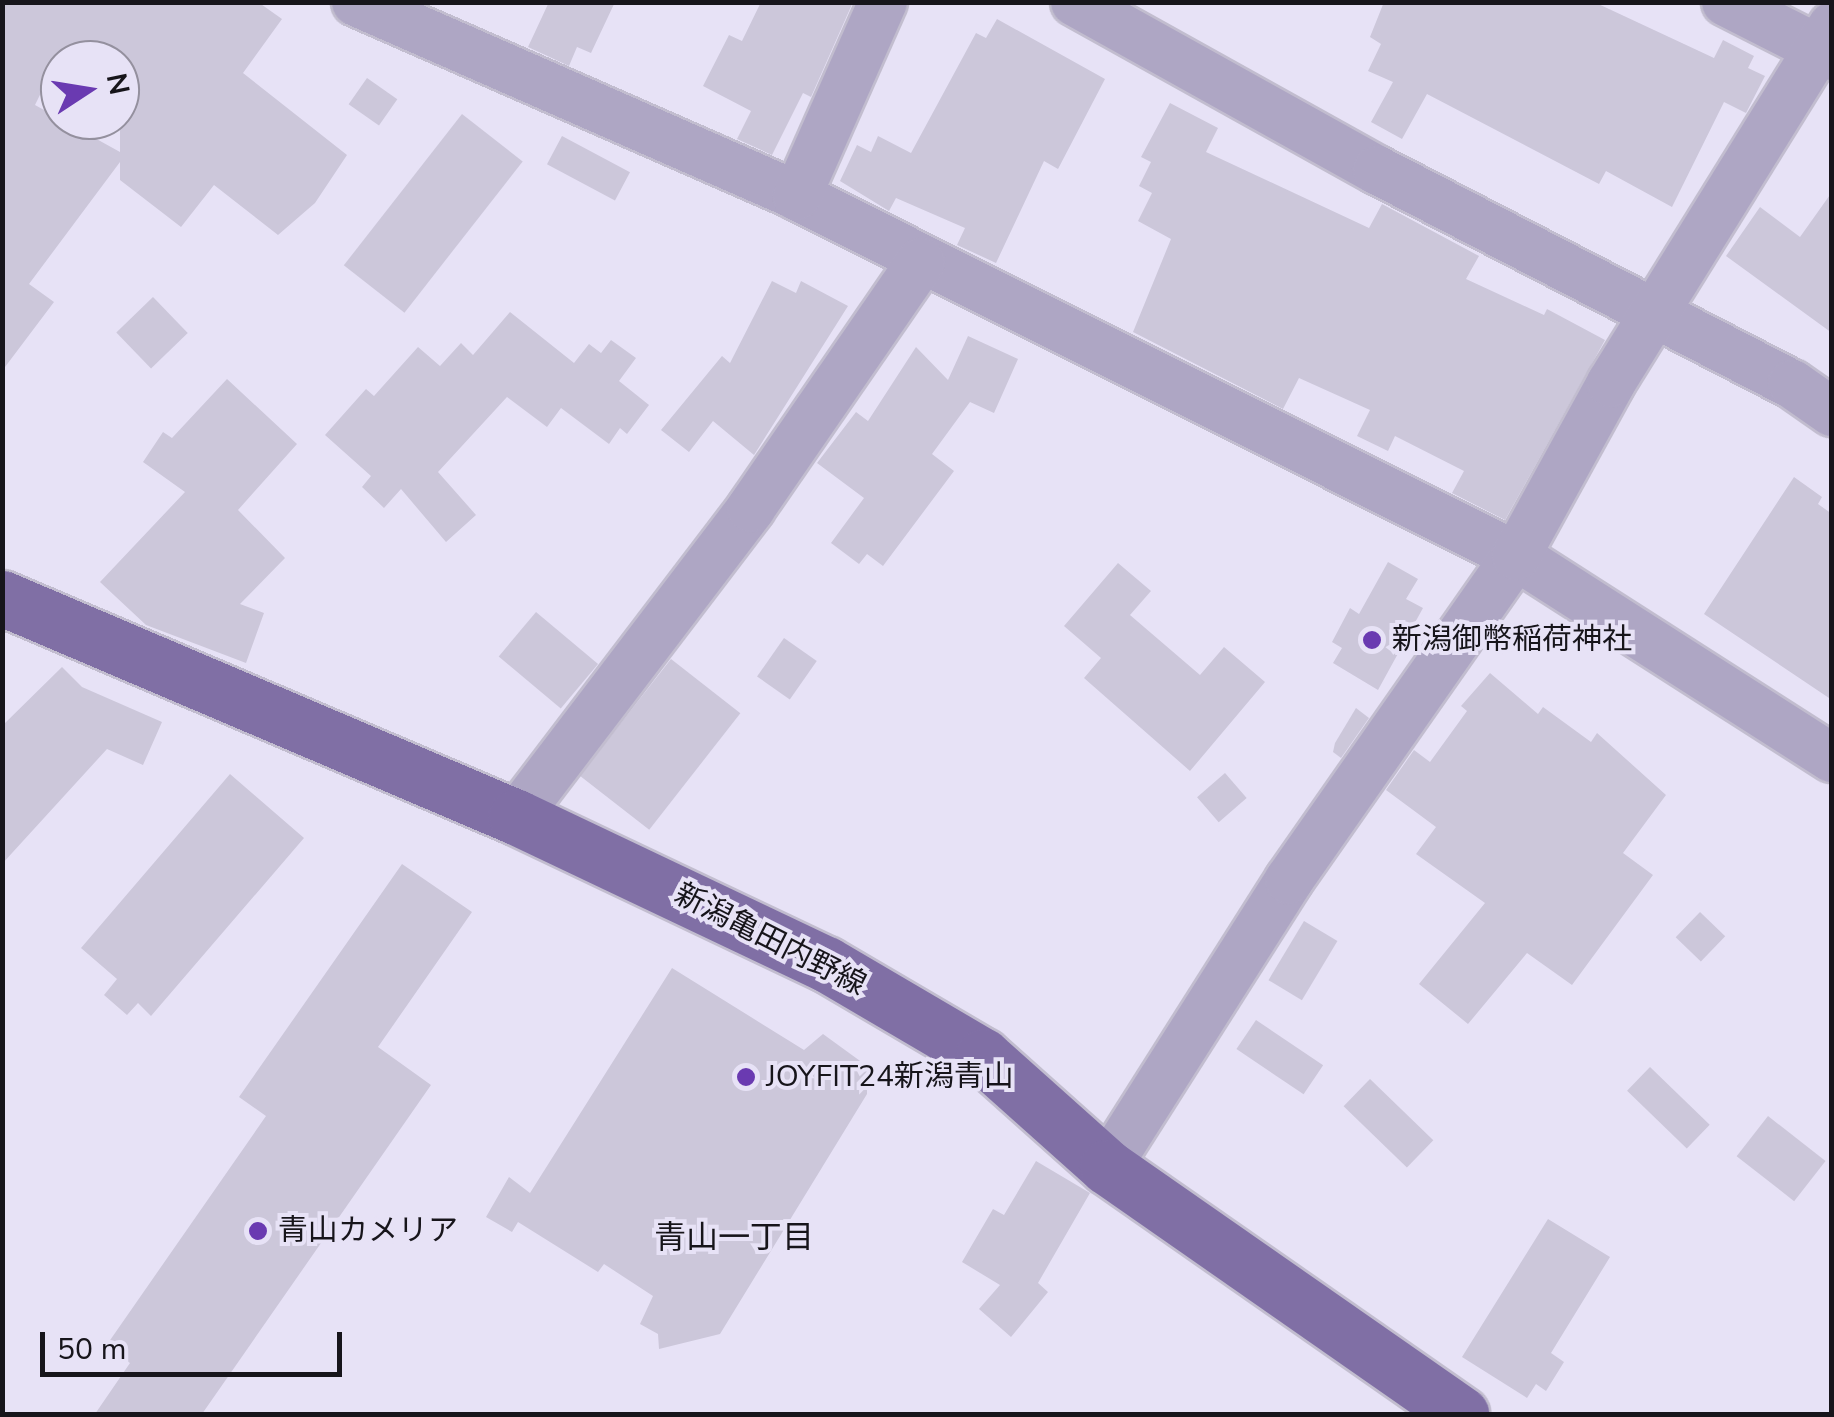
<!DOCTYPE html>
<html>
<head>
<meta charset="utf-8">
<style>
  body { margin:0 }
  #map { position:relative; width:1834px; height:1417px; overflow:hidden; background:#e7e2f6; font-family:"Nunito Sans","Noto Sans JP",sans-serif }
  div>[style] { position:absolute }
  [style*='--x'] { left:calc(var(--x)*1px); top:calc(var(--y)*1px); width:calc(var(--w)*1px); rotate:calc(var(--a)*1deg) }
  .building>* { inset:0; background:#ccc7da; transform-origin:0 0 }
  .roads { filter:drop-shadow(2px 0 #c2bdcf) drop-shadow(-2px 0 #c2bdcf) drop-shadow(0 2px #c2bdcf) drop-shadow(0 -2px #c2bdcf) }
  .street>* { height:48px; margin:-24px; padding:0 24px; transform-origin:24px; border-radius:24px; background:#aea6c4 }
  .primary>* { height:55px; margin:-27.5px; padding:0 27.5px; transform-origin:27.5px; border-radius:27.5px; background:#806fa5 }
  .dots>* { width:28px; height:28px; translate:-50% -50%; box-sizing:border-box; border:5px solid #e7e2f6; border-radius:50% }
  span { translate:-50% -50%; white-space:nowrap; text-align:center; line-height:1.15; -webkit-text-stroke:8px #e7e2f6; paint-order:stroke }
  .poi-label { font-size:30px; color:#17151b }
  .left { translate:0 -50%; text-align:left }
  .street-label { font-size:30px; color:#17151b }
  .neighbourhood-label { font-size:32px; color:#17151b }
  .frame { position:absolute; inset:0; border:5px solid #17151b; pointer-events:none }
  .north { position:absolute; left:40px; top:40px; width:100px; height:100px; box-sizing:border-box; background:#e7e2f6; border:2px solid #94909e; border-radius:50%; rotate:78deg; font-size:28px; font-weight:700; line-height:40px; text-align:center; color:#17151b }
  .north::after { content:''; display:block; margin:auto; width:35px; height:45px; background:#6a3ab1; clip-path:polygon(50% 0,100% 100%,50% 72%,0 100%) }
  .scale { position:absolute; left:40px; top:1332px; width:302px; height:45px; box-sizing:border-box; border:5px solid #17151b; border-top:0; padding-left:12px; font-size:30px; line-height:35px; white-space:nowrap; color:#17151b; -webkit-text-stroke:8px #e7e2f6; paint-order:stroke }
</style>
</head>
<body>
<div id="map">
  <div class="building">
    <i style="clip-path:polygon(evenodd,2px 2px,258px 2px,282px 19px,243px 73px,347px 155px,315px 203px,278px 235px,214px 185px,181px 227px,120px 180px,120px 162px,29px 284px,54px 302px,2px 371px,2px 2px,57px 60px,120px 60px,120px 152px,35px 105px,57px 60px)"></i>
    <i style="clip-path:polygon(549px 2px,615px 2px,591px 53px,577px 47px,569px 66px,528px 47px)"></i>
    <i style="clip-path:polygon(761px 2px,853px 2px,811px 97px,803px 93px,772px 155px,737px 139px,751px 111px,703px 86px,729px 35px,742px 41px)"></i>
    <i style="clip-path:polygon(1384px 2px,1594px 2px,1714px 58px,1723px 40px,1754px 56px,1748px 68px,1765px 76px,1746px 113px,1724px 102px,1672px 207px,1606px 171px,1599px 184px,1427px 94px,1402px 139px,1371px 122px,1393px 82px,1368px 71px,1381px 44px,1370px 37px)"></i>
    <i style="clip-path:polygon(997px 19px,1105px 79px,1058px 169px,1044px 161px,996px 263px,957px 245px,965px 228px,896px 198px,889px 211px,840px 181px,857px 145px,871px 152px,878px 136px,911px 153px,976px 33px,986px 38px)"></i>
    <i style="left:367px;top:78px;width:37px;height:32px;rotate:35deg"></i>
    <i style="clip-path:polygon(1170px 103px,1218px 128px,1206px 152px,1369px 228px,1382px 204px,1479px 256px,1466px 279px,1544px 315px,1547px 309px,1605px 340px,1505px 520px,1452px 493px,1464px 471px,1395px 436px,1388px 451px,1357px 436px,1370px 410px,1299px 378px,1283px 409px,1133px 332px,1171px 239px,1138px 221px,1152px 193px,1139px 186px,1151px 162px,1141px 157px)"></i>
    <i style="left:462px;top:114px;width:77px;height:192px;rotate:38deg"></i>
    <i style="left:562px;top:136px;width:77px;height:32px;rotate:28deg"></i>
    <i style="clip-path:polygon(1832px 192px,1832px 333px,1726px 256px,1760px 207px,1800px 237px)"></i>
    <i style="clip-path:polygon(772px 281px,796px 293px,801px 281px,848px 306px,754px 455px,713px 421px,689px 452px,661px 430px,722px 356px,730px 363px)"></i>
    <i style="left:153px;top:297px;width:50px;height:51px;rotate:46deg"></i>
    <i style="clip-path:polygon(510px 312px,574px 363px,589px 344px,601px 353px,611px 340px,636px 358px,619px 381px,649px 405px,627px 434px,620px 428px,609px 444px,561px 408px,547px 427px,507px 397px,438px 472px,476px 515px,446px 542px,401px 489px,384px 508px,362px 487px,371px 476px,325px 435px,366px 389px,374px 396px,418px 347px,440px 366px,461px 343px,473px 355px)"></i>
    <i style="clip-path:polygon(968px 336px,1018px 359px,994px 413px,970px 402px,932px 454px,954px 471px,883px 566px,867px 554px,859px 564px,831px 543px,864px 498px,817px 463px,856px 412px,868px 421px,916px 347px,948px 380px)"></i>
    <i style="clip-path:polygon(227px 379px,297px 444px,238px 510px,285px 558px,240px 604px,264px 613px,246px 663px,146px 625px,100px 582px,185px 492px,143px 462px,163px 432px,172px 438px)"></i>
    <i style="clip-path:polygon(1794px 477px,1822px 497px,1818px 504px,1832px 514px,1832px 700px,1704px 614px)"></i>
    <i style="clip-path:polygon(1388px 562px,1418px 579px,1406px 599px,1423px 608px,1378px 690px,1333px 663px,1342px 648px,1332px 642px,1350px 608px,1359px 614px)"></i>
    <i style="clip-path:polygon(1118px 563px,1151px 591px,1130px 615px,1200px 675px,1224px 647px,1265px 682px,1190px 771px,1084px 678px,1101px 658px,1064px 626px)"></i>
    <i style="left:536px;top:612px;width:81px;height:58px;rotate:40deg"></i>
    <i style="left:784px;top:638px;width:40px;height:47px;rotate:35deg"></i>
    <i style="left:671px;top:659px;width:88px;height:148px;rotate:38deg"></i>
    <i style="clip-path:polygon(62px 667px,82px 687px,162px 722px,143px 765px,107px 749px,2px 864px,2px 726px)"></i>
    <i style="clip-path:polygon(1490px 673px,1538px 714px,1543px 707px,1591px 742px,1597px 733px,1666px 795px,1623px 853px,1653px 875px,1572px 985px,1527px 953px,1468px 1024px,1419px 984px,1485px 903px,1416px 854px,1436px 827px,1386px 790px,1414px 750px,1430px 762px,1467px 711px,1461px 706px)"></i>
    <i style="clip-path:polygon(1356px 708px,1369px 718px,1341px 758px,1333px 752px,1335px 743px)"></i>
    <i style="left:1225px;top:773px;width:33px;height:37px;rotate:49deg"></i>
    <i style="clip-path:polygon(230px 774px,304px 838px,151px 1016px,138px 1003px,127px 1015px,104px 995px,117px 979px,81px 948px)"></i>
    <i style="clip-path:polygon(402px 864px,472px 912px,378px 1047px,431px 1085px,202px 1414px,95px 1414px,130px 1363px,106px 1346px,266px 1116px,239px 1097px)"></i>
    <i style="left:1700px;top:912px;width:35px;height:35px;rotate:44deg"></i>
    <i style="left:1304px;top:921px;width:39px;height:69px;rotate:31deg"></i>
    <i style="clip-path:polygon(672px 968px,804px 1050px,823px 1034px,867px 1066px,867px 1094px,720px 1334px,659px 1349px,658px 1334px,640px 1324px,653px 1296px,604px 1264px,598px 1272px,518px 1222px,512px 1232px,486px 1217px,509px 1177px,530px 1193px)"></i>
    <i style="left:1256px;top:1020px;width:81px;height:35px;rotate:34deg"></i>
    <i style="left:1650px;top:1067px;width:83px;height:33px;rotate:44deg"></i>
    <i style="left:1370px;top:1079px;width:88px;height:38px;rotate:44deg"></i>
    <i style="left:1768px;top:1116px;width:73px;height:51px;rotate:38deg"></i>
    <i style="clip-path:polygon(1036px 1161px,1090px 1193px,1038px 1283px,1048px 1292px,1011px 1337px,979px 1309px,1000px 1285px,962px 1262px,993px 1209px,1004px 1215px)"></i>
    <i style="clip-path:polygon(1548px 1219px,1610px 1257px,1551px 1353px,1564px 1362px,1546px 1391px,1536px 1384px,1527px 1398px,1462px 1357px)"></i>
  </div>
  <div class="roads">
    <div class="street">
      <i style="--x:356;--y:2;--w:482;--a:23.7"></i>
      <i style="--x:797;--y:196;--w:804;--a:26.6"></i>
      <i style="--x:1516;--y:556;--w:375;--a:32.6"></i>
      <i style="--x:1075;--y:2;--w:346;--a:29.1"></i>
      <i style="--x:1377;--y:170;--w:467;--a:27.3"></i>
      <i style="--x:1792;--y:384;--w:49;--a:35"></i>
      <i style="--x:1726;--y:2;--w:119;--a:27"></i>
      <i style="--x:797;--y:196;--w:212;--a:-66.1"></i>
      <i style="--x:516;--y:817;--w:388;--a:-52.7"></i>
      <i style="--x:751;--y:508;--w:299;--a:-55.4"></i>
      <i style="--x:1107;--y:1167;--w:340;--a:-57.6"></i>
      <i style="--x:1289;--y:880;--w:396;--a:-55"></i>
      <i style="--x:1516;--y:556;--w:197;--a:-61.2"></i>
      <i style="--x:1611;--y:383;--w:420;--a:-58.2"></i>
    </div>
    <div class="primary">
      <i style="--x:2;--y:598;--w:559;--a:23.08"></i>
      <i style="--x:516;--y:817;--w:343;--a:25.4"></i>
      <i style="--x:826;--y:964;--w:182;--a:30.4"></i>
      <i style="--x:983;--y:1056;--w:166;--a:41.8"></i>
      <i style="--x:1107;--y:1167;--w:432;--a:34.9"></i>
    </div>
  </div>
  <div class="dots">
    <i style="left:1372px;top:640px;background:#6a3ab1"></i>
    <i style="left:746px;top:1077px;background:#6a3ab1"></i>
    <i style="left:258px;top:1231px;background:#6a3ab1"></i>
  </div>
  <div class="poi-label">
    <span class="left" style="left:1392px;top:640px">新潟御幣稲荷神社</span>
    <span class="left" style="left:766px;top:1077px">JOYFIT24新潟青山</span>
    <span class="left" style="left:278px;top:1231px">青山カメリア</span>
  </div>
  <div class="street-label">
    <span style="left:770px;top:940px;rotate:27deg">新潟亀田内野線</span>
  </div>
  <div class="neighbourhood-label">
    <span style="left:734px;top:1238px">青山一丁目</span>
  </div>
  <div class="frame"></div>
  <div class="north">N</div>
  <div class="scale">50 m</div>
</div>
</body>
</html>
